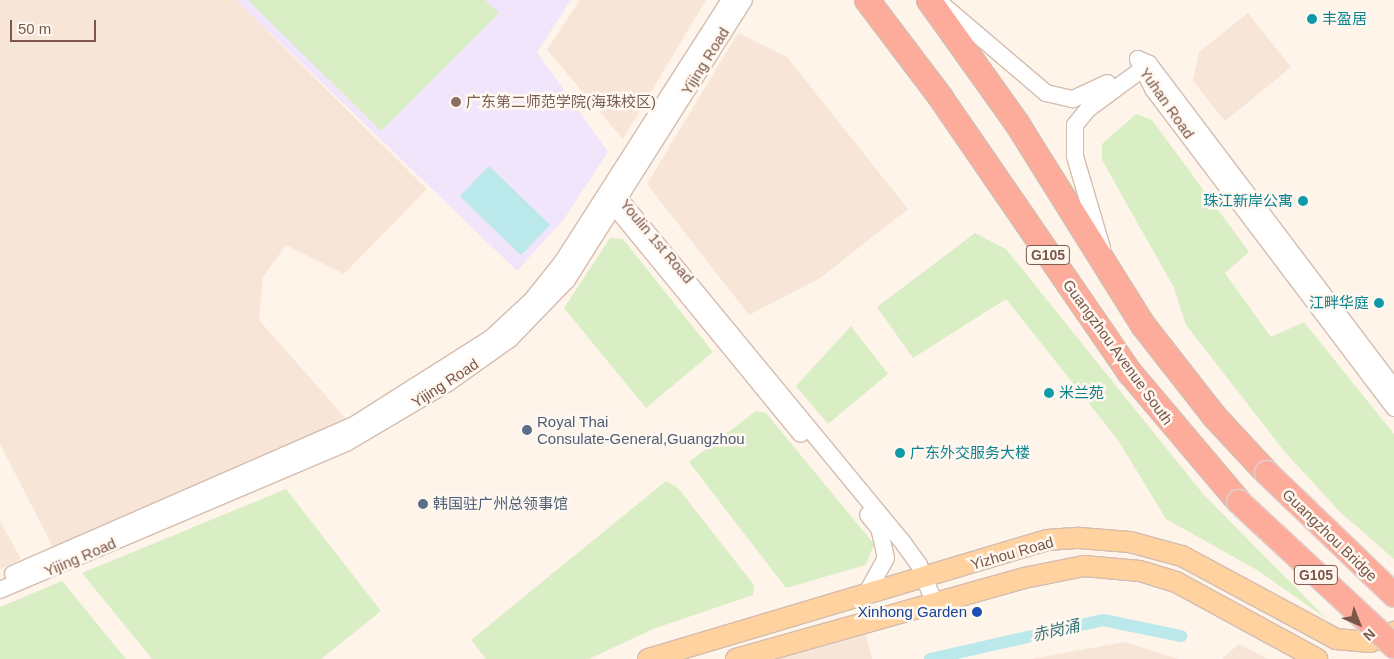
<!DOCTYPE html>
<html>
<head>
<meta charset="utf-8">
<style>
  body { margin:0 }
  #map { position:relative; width:1394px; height:659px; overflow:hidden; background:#fef4e9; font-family:Helvetica,"Noto Sans SC",sans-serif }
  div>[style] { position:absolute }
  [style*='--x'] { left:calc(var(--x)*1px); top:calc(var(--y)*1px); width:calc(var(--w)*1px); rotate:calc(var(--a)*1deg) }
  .residential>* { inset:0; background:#f7e5d7 }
  .education>* { inset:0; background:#f1e5fb }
  .green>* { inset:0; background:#daeec5 }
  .water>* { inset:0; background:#bbe8ea; transform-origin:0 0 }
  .canal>* { height:12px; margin:-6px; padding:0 6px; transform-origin:6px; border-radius:6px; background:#bbe8ea }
  .roads { filter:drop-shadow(1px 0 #d4bdb0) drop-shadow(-1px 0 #d4bdb0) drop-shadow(0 1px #d4bdb0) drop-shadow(0 -1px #d4bdb0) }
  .minor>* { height:16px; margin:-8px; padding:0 8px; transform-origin:8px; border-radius:8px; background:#fff }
  .major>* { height:20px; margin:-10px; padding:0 10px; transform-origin:10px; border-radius:10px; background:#ffd29f }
  .highway>* { height:24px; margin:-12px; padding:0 12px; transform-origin:12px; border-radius:12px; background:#fdac9c }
  .bridges { filter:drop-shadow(1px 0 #ddd3d0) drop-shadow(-1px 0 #ddd3d0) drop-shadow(0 1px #ddd3d0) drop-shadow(0 -1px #ddd3d0) }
  .highway-bridge>* { height:24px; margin:-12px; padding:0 12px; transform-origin:12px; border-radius:12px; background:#fdac9c }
  .dots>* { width:14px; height:14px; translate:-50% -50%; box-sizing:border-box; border:2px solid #fff8f1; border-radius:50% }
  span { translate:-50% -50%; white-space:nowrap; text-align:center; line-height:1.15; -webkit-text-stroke:5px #fff8f1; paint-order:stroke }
  .shield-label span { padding:1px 4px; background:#fff8f1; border:1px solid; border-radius:4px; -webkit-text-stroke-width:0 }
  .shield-label { font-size:14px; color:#7c5749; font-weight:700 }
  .culture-label { font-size:15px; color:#0d838f }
  .left { translate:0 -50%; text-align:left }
  .right { translate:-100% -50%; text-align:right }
  .street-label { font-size:15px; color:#7c5749 }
  .education-label { font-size:15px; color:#785e54 }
  .service-label { font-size:15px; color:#4e5e75 }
  .transit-label { font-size:15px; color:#164399 }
  .water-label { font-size:16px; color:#38767a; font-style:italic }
  .north { position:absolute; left:1334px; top:599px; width:50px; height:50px; -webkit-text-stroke:4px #fff8f1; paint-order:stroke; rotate:136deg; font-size:14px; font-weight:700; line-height:20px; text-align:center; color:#7c5749 }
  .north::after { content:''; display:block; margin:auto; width:18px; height:22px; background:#7c5749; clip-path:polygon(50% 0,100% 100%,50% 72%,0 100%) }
  .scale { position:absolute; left:10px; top:20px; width:86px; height:22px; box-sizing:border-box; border:2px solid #7c5749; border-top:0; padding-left:6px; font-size:15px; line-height:18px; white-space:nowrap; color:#7c5749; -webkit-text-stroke:4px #fff8f1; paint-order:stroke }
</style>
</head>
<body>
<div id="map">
  <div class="residential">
    <i style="clip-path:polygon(0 0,236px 0,427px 189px,344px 274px,286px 245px,263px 277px,259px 320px,346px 419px,53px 547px,0 444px)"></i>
    <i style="clip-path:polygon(580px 0,706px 0,623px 139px,547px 50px)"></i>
    <i style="clip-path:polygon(1248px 13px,1291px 67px,1225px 121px,1193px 81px,1199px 52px)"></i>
    <i style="clip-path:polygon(738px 33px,787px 57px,908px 209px,820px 278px,749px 315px,647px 184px)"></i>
    <i style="clip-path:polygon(0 521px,21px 559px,0 569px)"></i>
    <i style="clip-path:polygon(865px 631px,872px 659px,772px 659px)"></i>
    <i style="clip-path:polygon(1125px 642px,1178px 659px,1031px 659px)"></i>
    <i style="clip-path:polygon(1239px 644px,1268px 659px,1222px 659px)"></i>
  </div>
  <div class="education">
    <i style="clip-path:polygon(236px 0,571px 0,537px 52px,608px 152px,564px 219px,517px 271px)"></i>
  </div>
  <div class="green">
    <i style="clip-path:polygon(248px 0,485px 0,499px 13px,381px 131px)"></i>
    <i style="clip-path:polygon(1136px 114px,1152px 120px,1249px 252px,1225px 273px,1271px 337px,1304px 322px,1394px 434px,1394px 559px,1340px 512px,1284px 451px,1186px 325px,1173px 286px,1102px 160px,1102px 144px)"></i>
    <i style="clip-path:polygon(975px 233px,1006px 249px,1204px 495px,1327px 619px,1257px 570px,1166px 519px,1118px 440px,1006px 299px,913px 358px,877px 307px)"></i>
    <i style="clip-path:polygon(610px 238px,623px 239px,713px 352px,646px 408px,564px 308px)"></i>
    <i style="clip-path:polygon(851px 326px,888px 374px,828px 424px,796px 386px)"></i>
    <i style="clip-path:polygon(756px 411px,766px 413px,874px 544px,866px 565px,786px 588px,689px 462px)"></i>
    <i style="clip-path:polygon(666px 481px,678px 488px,754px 585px,753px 595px,653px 629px,589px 659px,486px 659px,471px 640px)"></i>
    <i style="clip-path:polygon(286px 489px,381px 611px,321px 659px,152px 659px,82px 573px)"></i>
    <i style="clip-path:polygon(62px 581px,126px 659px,0 659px,0 607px)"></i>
  </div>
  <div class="water">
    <i style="left:489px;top:166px;width:85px;height:42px;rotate:44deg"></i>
  </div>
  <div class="canal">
    <i style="--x:930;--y:659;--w:177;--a:-12.7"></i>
    <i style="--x:1103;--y:620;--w:80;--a:11.6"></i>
  </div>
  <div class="roads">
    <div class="minor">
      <i style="--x:938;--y:1;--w:142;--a:40.4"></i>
      <i style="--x:1046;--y:93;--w:28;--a:13"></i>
      <i style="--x:1073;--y:99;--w:38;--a:-25"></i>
      <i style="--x:1138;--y:59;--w:34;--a:63"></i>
      <i style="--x:1153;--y:89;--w:400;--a:52.9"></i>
      <i style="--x:1138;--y:59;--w:12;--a:24"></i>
      <i style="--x:1149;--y:64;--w:406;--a:52.9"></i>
      <i style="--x:614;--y:192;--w:451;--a:50.5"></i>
      <i style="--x:901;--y:540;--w:31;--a:54"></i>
      <i style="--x:919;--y:565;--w:42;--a:67.7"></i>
      <i style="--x:613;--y:198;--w:9;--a:77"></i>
      <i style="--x:615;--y:207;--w:293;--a:50.7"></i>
      <i style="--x:1102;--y:248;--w:96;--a:-106.4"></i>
      <i style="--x:1075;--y:156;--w:31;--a:-90"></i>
      <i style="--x:1075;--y:125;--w:21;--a:-51"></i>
      <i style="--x:1088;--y:109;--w:76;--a:-36.4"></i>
      <i style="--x:13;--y:574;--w:372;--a:-23.6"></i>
      <i style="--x:354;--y:425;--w:162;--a:-32.4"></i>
      <i style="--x:491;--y:338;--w:56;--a:-42.8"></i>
      <i style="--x:532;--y:300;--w:50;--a:-51.5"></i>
      <i style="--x:563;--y:261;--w:310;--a:-57.4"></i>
      <i style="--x:0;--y:590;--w:376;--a:-23"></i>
      <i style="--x:346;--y:443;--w:118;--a:-30.5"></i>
      <i style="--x:448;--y:383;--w:76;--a:-35.4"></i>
      <i style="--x:510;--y:339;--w:82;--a:-46"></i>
      <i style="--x:567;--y:280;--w:331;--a:-57.7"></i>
      <i style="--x:865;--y:596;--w:43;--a:-61.1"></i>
      <i style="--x:886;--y:558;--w:31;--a:-103"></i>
      <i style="--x:879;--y:528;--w:17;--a:-130"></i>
    </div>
    <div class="major">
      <i style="--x:648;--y:659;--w:416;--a:-16.6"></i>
      <i style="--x:1047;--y:540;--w:32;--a:-4"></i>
      <i style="--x:1079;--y:538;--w:51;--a:4.5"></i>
      <i style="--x:1130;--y:542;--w:54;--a:15.1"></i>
      <i style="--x:1182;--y:556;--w:175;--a:28.3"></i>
      <i style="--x:1336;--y:639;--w:34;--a:5"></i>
      <i style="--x:1370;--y:642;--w:26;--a:-23"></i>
      <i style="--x:736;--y:659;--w:299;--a:-15.7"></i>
      <i style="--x:1024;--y:578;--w:61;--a:-11.3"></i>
      <i style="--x:1084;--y:566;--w:56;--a:5.1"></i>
      <i style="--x:1140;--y:571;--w:38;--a:17"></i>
      <i style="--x:1176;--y:582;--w:161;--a:28.6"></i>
    </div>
    <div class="highway">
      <i style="--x:867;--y:0;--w:123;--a:52.9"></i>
      <i style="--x:941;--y:98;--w:335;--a:55.5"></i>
      <i style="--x:1131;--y:374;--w:167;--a:49.8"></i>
      <i style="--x:929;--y:0;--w:153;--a:54.5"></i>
      <i style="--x:1018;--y:125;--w:236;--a:58"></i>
      <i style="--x:1143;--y:325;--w:115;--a:52"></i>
      <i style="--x:1214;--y:416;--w:78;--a:47.1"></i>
    </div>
  </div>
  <div class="bridges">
    <div class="highway-bridge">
      <i style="--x:1267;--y:473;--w:176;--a:43.8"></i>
      <i style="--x:1239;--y:502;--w:212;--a:42.9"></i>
    </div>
  </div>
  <div class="dots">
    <i style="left:1312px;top:19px;background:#0f9aa8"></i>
    <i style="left:456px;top:102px;background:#8d6e63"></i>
    <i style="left:1303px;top:201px;background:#0f9aa8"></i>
    <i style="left:1379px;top:303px;background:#0f9aa8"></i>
    <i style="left:1049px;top:393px;background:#0f9aa8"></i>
    <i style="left:527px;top:430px;background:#5c6f8a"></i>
    <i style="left:900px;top:453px;background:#0f9aa8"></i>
    <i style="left:423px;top:504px;background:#5c6f8a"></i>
    <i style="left:977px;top:612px;background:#1a4fb4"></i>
  </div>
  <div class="shield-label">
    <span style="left:1048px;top:255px">G105</span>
    <span style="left:1316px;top:575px">G105</span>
  </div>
  <div class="culture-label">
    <span class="left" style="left:1322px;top:19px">丰盈居</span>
    <span class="right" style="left:1293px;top:201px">珠江新岸公寓</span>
    <span class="right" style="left:1369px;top:303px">江畔华庭</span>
    <span class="left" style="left:1059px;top:393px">米兰苑</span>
    <span class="left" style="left:910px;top:453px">广东外交服务大楼</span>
  </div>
  <div class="street-label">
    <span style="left:705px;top:61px;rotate:-58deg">Yijing Road</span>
    <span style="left:1167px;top:103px;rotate:55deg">Yuhan Road</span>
    <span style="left:657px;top:241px;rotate:50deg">Youlin 1st Road</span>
    <span style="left:1118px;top:352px;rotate:54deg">Guangzhou Avenue South</span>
    <span style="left:445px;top:383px;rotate:-33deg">Yijing Road</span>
    <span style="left:1330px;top:535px;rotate:44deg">Guangzhou Bridge</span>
    <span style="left:1012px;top:553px;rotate:-16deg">Yizhou Road</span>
    <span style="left:80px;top:557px;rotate:-23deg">Yijing Road</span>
  </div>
  <div class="education-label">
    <span class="left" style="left:466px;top:102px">广东第二师范学院(海珠校区)</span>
  </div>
  <div class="service-label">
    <span class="left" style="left:537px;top:430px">Royal Thai<br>Consulate-General,Guangzhou</span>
    <span class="left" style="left:433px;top:504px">韩国驻广州总领事馆</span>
  </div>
  <div class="transit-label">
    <span class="right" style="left:967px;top:612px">Xinhong Garden</span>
  </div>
  <div class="water-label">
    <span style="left:1056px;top:631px;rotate:-13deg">赤岗涌</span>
  </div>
  <div class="north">N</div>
  <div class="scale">50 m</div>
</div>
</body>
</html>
